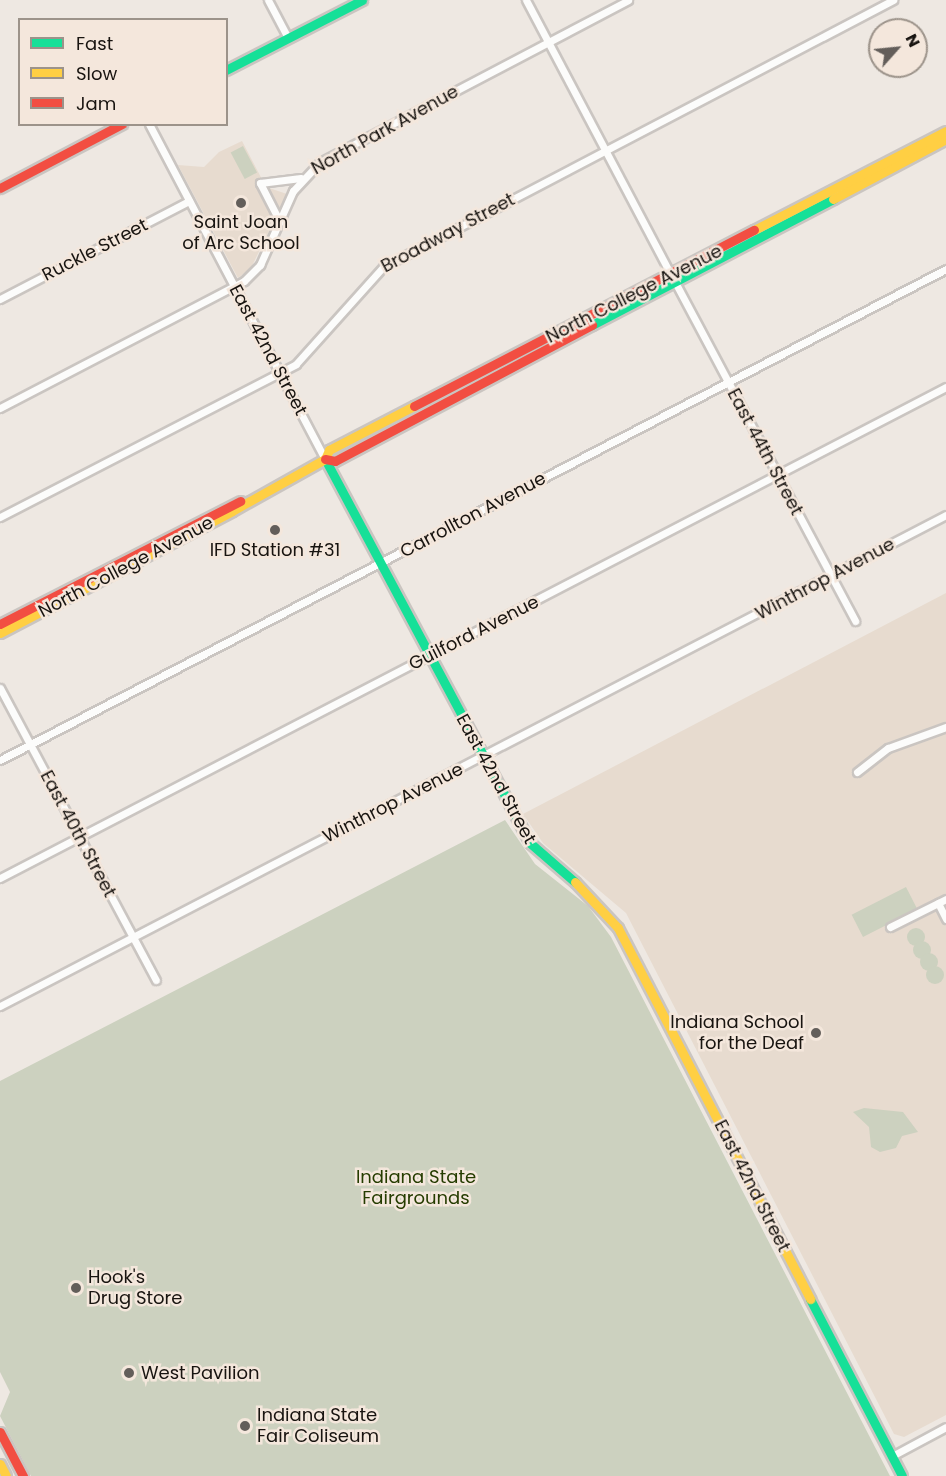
<!DOCTYPE html>
<html>
<head>
<meta charset="utf-8">
<style>
  body { margin:0 }
  #map { position:relative; width:946px; height:1476px; overflow:hidden; background:#eee8e2; font-family:Poppins,sans-serif }
  div>[style] { position:absolute }
  [style*='--x'] { left:calc(var(--x)*1px); top:calc(var(--y)*1px); width:calc(var(--w)*1px); rotate:calc(var(--a)*1deg) }
  .built>* { inset:0; background:#e7dbcf }
  .green>* { inset:0; background:#ccd1bf; transform-origin:0 0 }
  .round { border-radius:50% }
  .roads { filter:drop-shadow(2px 0 #cac5c1) drop-shadow(-2px 0 #cac5c1) drop-shadow(0 2px #cac5c1) drop-shadow(0 -2px #cac5c1) }
  .street>* { height:7px; margin:-3.5px; padding:0 3.5px; transform-origin:3.5px; border-radius:3.5px; background:#fcfcfb }
  .fast>* { height:9px; margin:-4.5px; padding:0 4.5px; transform-origin:4.5px; border-radius:4.5px; background:#16e098 }
  .slow>* { height:9px; margin:-4.5px; padding:0 4.5px; transform-origin:4.5px; border-radius:4.5px; background:#ffcf43 }
  .jam>* { height:9px; margin:-4.5px; padding:0 4.5px; transform-origin:4.5px; border-radius:4.5px; background:#f24e42 }
  .dots>* { width:16px; height:16px; translate:-50% -50%; box-sizing:border-box; border:3px solid #f4e7dc; border-radius:50% }
  span { translate:-50% -50%; white-space:nowrap; text-align:center; line-height:1.15; -webkit-text-stroke:5px #f4e7dc; paint-order:stroke }
  .street-label { font-size:18px; color:#181410 }
  .poi-label { font-size:18px; color:#181410 }
  .right { translate:-100% -50%; text-align:right }
  .left { translate:0 -50%; text-align:left }
  .park-label { font-size:18px; color:#253c00 }
  .legend { position:absolute; left:18px; top:18px; width:210px; height:108px; box-sizing:border-box; background:#f4e7dc; border:2px solid #9c938a; margin:0; padding:8px 10px; list-style:none; font-size:18px; color:#181410 }
  .legend li { display:flex; align-items:center; gap:12px; height:30px }
  .legend b { width:30px; border:2px solid #9c938a }
  .north { position:absolute; left:868px; top:18px; width:60px; height:60px; box-sizing:border-box; background:#f4e7dc; border:2px solid #9c938a; border-radius:50%; rotate:63deg; font-size:16px; font-weight:700; line-height:24px; text-align:center; color:#181410 }
  .north::after { content:''; display:block; margin:auto; width:21px; height:27px; background:#635e5a; clip-path:polygon(50% 0,100% 100%,50% 72%,0 100%) }
</style>
</head>
<body>
<div id="map">
  <div class="built">
    <i style="clip-path:polygon(242px 141px,266px 187px,287px 194px,251px 268px,238px 278px,178px 165px,204px 167px,219px 152px)"></i>
    <i style="clip-path:polygon(946px 593px,946px 1415px,904px 1437px,894px 1434px,626px 913px,543px 843px,523px 814px)"></i>
  </div>
  <div class="green">
    <i style="left:243px;top:146px;width:30px;height:14px;rotate:62deg"></i>
    <i style="clip-path:polygon(505px 820px,535px 864px,588px 906px,611px 937px,890px 1476px,31px 1476px,0 1416px,10px 1392px,0 1372px,0 1081px)"></i>
    <i style="left:906px;top:887px;width:25px;height:61px;rotate:63deg"></i>
    <i class="round" style="left:907px;top:928px;width:18px;height:18px"></i>
    <i class="round" style="left:913px;top:941px;width:18px;height:18px"></i>
    <i class="round" style="left:920px;top:953px;width:18px;height:18px"></i>
    <i class="round" style="left:926px;top:966px;width:18px;height:18px"></i>
    <i style="clip-path:polygon(864px 1108px,903px 1112px,918px 1132px,902px 1136px,896px 1148px,880px 1152px,871px 1147px,869px 1127px,853px 1112px)"></i>
  </div>
  <div class="roads">
    <div class="street">
      <i style="--x:268;--y:0;--w:43;--a:62.2"></i>
      <i style="--x:526;--y:0;--w:311;--a:62.2"></i>
      <i style="--x:149;--y:124;--w:378;--a:62.3"></i>
      <i style="--x:280;--y:222;--w:44;--a:-117.1"></i>
      <i style="--x:260;--y:183;--w:41;--a:-7"></i>
      <i style="--x:675;--y:282;--w:384;--a:62"></i>
      <i style="--x:0;--y:299;--w:213;--a:-27.4"></i>
      <i style="--x:0;--y:408;--w:275;--a:-27.5"></i>
      <i style="--x:244;--y:281;--w:23;--a:-45"></i>
      <i style="--x:260;--y:265;--w:81;--a:-66"></i>
      <i style="--x:293;--y:191;--w:40;--a:-47"></i>
      <i style="--x:320;--y:162;--w:348;--a:-27.7"></i>
      <i style="--x:0;--y:517;--w:333;--a:-27.3"></i>
      <i style="--x:296;--y:364;--w:130;--a:-48.1"></i>
      <i style="--x:383;--y:267;--w:576;--a:-27.63"></i>
      <i style="--x:0;--y:688;--w:331;--a:61.9"></i>
      <i style="--x:0;--y:760;--w:1066;--a:-27.43"></i>
      <i style="--x:857;--y:772;--w:39;--a:-38"></i>
      <i style="--x:888;--y:748;--w:62;--a:-19.9"></i>
      <i style="--x:0;--y:878;--w:1066;--a:-27.43"></i>
      <i style="--x:938;--y:903;--w:18;--a:63"></i>
      <i style="--x:890;--y:927;--w:63;--a:-26.6"></i>
      <i style="--x:0;--y:1006;--w:1066;--a:-27.43"></i>
      <i style="--x:892;--y:1456;--w:61;--a:-28.2"></i>
    </div>
    <div class="fast">
      <i style="--x:226;--y:70;--w:153;--a:-27.2"></i>
      <i style="--x:592;--y:325;--w:272;--a:-27.6"></i>
      <i style="--x:325;--y:459;--w:435;--a:61.9"></i>
      <i style="--x:530;--y:843;--w:60;--a:40.9"></i>
      <i style="--x:810;--y:1299;--w:199;--a:62.5"></i>
    </div>
    <div class="slow">
      <i style="--x:833;--y:199;--w:128;--a:-28"></i>
      <i style="--x:754;--y:230;--w:216;--a:-27.3"></i>
      <i style="--x:0;--y:633;--w:262;--a:-27.7"></i>
      <i style="--x:232;--y:511;--w:107;--a:-29.2"></i>
      <i style="--x:325;--y:459;--w:10;--a:-66"></i>
      <i style="--x:329;--y:450;--w:96;--a:-27.4"></i>
      <i style="--x:575;--y:882;--w:63;--a:46.9"></i>
      <i style="--x:618;--y:928;--w:418;--a:62.6"></i>
      <i style="--x:0;--y:1464;--w:13;--a:63"></i>
    </div>
    <div class="jam">
      <i style="--x:0;--y:188;--w:138;--a:-27.7"></i>
      <i style="--x:414;--y:406;--w:383;--a:-27.4"></i>
      <i style="--x:325;--y:459;--w:10;--a:11"></i>
      <i style="--x:335;--y:461;--w:291;--a:-27.9"></i>
      <i style="--x:0;--y:624;--w:270;--a:-27.1"></i>
      <i style="--x:0;--y:1432;--w:50;--a:62.4"></i>
    </div>
  </div>
  <div class="dots">
    <i style="left:241px;top:203px;background:#635e5a"></i>
    <i style="left:275px;top:530px;background:#635e5a"></i>
    <i style="left:816px;top:1033px;background:#635e5a"></i>
    <i style="left:76px;top:1288px;background:#635e5a"></i>
    <i style="left:129px;top:1373px;background:#635e5a"></i>
    <i style="left:245px;top:1426px;background:#635e5a"></i>
  </div>
  <div class="street-label">
    <span style="left:385px;top:130px;rotate:-29deg">North Park Avenue</span>
    <span style="left:448px;top:233px;rotate:-28deg">Broadway Street</span>
    <span style="left:95px;top:250px;rotate:-27deg">Ruckle Street</span>
    <span style="left:634px;top:294px;rotate:-27deg">North College Avenue</span>
    <span style="left:268px;top:350px;rotate:62deg">East 42nd Street</span>
    <span style="left:765px;top:452px;rotate:62deg">East 44th Street</span>
    <span style="left:473px;top:515px;rotate:-28deg">Carrollton Avenue</span>
    <span style="left:126px;top:567px;rotate:-28deg">North College Avenue</span>
    <span style="left:825px;top:579px;rotate:-28deg">Winthrop Avenue</span>
    <span style="left:474px;top:633px;rotate:-27deg">Guilford Avenue</span>
    <span style="left:496px;top:779px;rotate:61deg">East 42nd Street</span>
    <span style="left:393px;top:803px;rotate:-27deg">Winthrop Avenue</span>
    <span style="left:78px;top:834px;rotate:62deg">East 40th Street</span>
    <span style="left:752px;top:1186px;rotate:63deg">East 42nd Street</span>
  </div>
  <div class="poi-label">
    <span style="left:241px;top:233px">Saint Joan<br>of Arc School</span>
    <span style="left:275px;top:550px">IFD Station #31</span>
    <span class="right" style="left:804px;top:1033px">Indiana School<br>for the Deaf</span>
    <span class="left" style="left:88px;top:1288px">Hook's<br>Drug Store</span>
    <span class="left" style="left:141px;top:1373px">West Pavilion</span>
    <span class="left" style="left:257px;top:1426px">Indiana State<br>Fair Coliseum</span>
  </div>
  <div class="park-label">
    <span style="left:416px;top:1188px">Indiana State<br>Fairgrounds</span>
  </div>
  <ul class="legend">
  <li><b style="height:8px;background:#16e098"></b>Fast</li>
  <li><b style="height:8px;background:#ffcf43"></b>Slow</li>
  <li><b style="height:8px;background:#f24e42"></b>Jam</li>
  </ul>
  <div class="north">N</div>
</div>
</body>
</html>
